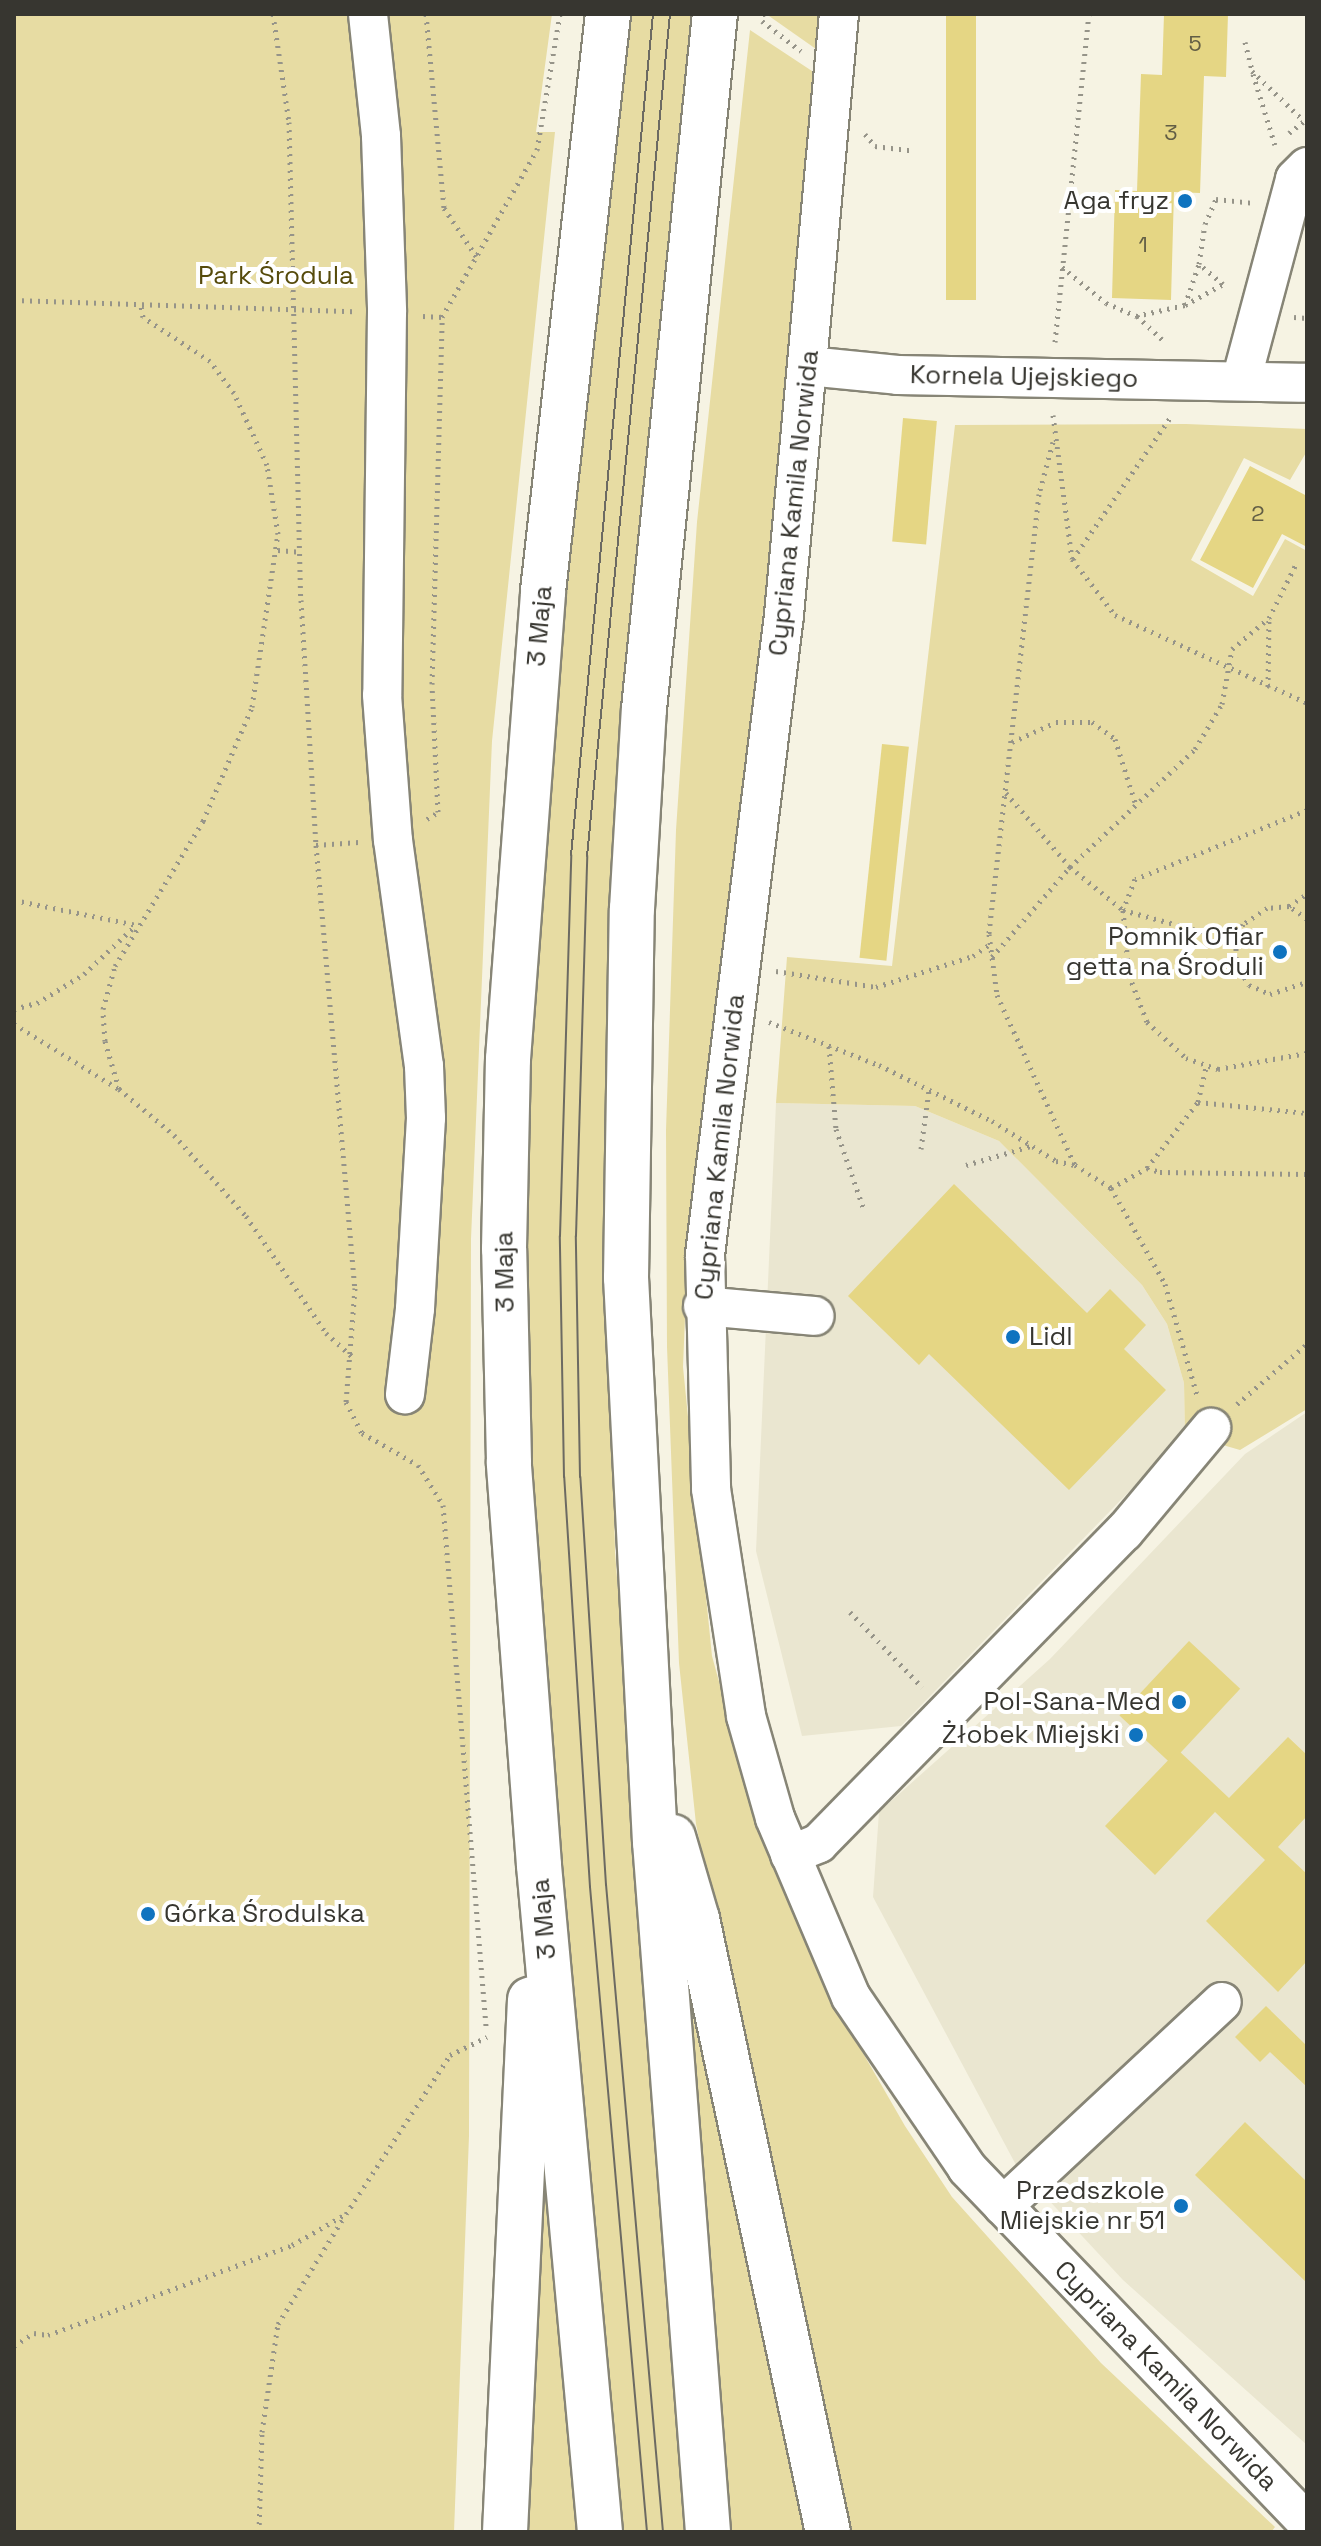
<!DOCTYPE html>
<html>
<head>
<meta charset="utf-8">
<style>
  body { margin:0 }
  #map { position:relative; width:1321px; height:2546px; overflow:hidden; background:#f6f3e3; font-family:"Space Grotesk",sans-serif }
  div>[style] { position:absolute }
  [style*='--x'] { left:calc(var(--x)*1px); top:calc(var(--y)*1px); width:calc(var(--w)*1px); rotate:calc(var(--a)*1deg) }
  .built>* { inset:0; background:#eae6d0 }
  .green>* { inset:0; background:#e7dca3 }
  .building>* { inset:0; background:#e5d684; transform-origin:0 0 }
  .path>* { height:5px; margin-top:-2.5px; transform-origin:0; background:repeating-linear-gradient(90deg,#969489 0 2px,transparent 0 8px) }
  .roads { filter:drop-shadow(2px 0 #878576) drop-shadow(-2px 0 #878576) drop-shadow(0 2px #878576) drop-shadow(0 -2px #878576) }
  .minor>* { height:38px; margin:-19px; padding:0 19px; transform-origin:19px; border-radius:19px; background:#fff }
  .major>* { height:44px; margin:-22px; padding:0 22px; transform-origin:22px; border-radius:22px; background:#fff }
  .tram>* { height:2px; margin:-1px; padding:0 1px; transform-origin:1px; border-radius:1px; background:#6c6a62 }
  .dots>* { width:22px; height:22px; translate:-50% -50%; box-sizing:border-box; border:4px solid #fff; border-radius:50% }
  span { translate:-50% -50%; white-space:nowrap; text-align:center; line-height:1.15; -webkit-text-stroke:8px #fff; paint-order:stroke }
  .number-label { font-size:22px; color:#625e45 }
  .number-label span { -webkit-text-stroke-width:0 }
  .poi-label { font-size:26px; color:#373630 }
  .right { translate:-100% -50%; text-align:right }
  .left { translate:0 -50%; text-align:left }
  .park-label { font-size:26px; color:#564b0b }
  .street-label { font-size:26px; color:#373630 }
  .frame { position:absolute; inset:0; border:16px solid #373630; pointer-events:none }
</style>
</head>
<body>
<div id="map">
  <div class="built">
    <i style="clip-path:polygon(776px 1103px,915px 1106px,999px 1141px,1142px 1285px,1167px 1324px,1184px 1383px,1185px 1434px,901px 1726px,802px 1736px,756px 1551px)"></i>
    <i style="clip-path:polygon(1307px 1412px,1307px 2445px,1123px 2280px,1016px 2165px,873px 1897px,879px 1812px,1050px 1659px,1245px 1454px)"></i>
  </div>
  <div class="green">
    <i style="clip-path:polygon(14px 14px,552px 14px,536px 132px,555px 132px,492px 741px,471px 1239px,469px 2136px,454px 2532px,14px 2532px)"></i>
    <i style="clip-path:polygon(629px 14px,693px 14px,630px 628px,614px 867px,607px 1194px,615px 1552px,692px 2532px,620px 2532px,533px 1527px,524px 1316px,528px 1057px,551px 702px)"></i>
    <i style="clip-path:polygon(769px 14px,820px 14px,816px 49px,769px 16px)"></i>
    <i style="clip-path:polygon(750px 30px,815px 73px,768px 568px,687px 1269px,683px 1367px,712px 1656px,762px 1839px,833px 2001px,905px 2126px,952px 2197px,1101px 2363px,1275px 2527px,1271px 2532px,848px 2532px,733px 2008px,696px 1824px,679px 1663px,667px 1347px,666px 1130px,676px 830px,697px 522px)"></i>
    <i style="clip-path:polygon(1186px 424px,1307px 429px,1307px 451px,1290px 480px,1244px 458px,1191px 560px,1253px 596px,1285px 539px,1307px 551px,1307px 1409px,1240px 1450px,1185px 1434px,1184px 1383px,1167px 1324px,1142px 1285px,999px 1141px,915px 1106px,776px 1103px,787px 957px,892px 966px,955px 425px)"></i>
    <i style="clip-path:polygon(690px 2003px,753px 2284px,809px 2532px,730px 2532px)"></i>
    <i style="clip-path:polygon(543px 2145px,578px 2532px,525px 2532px)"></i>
  </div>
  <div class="building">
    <i style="left:946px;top:14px;width:30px;height:286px"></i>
    <i style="clip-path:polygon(1164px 14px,1228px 14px,1226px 77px,1204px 76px,1200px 193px,1174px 192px,1171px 300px,1112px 298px,1115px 190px,1137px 191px,1141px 74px,1162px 75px)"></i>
    <i style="left:903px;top:418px;width:34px;height:124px;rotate:5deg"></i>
    <i style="clip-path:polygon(1250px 466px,1307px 496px,1307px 547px,1282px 534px,1253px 588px,1200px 560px)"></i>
    <i style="left:882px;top:744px;width:27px;height:215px;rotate:6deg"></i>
    <i style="clip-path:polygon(954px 1184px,1087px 1313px,1110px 1289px,1146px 1325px,1124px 1349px,1166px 1390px,1069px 1490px,929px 1354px,919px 1365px,848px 1296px)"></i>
    <i style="left:1189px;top:1641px;width:70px;height:102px;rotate:43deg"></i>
    <i style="clip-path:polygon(1288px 1737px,1307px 1755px,1307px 1816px,1278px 1847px,1307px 1874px,1307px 1961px,1278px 1992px,1206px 1921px,1265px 1860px,1215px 1812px,1155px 1875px,1105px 1826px,1178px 1750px,1229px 1798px)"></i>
    <i style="clip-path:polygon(1266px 2006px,1307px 2046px,1307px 2087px,1270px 2052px,1260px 2062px,1235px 2037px)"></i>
    <i style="clip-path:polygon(1245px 2122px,1307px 2182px,1307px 2283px,1195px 2175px)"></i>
  </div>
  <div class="path">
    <i style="--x:273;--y:14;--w:109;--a:81.6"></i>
    <i style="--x:289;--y:122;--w:478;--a:88.6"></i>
    <i style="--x:301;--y:600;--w:245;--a:86.5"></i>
    <i style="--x:316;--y:845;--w:445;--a:85"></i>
    <i style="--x:355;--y:1288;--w:114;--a:94.5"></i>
    <i style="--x:346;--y:1402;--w:35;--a:63"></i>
    <i style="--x:362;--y:1433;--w:64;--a:29.7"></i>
    <i style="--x:418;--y:1465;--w:47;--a:58"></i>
    <i style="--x:443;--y:1505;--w:523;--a:85.28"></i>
    <i style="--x:426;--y:14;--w:195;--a:84.7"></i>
    <i style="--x:444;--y:208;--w:58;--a:56.3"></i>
    <i style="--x:763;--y:14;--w:7;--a:98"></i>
    <i style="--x:762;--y:21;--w:49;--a:37.6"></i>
    <i style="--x:1245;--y:42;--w:30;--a:76"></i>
    <i style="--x:1252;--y:71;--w:72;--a:43.9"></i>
    <i style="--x:1253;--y:74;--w:74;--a:72.8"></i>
    <i style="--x:1289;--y:133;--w:23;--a:-38"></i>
    <i style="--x:865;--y:134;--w:16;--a:50"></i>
    <i style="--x:875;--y:146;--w:39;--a:7"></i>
    <i style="--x:1062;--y:267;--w:57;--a:39.3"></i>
    <i style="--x:1106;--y:303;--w:33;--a:23"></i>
    <i style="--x:1136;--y:316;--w:50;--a:-12.7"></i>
    <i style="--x:1185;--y:305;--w:43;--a:-28.9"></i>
    <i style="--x:1223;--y:284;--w:31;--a:-140"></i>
    <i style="--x:1199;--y:264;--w:40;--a:-81.5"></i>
    <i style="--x:1205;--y:224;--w:27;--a:-66"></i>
    <i style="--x:1216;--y:199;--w:37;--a:6"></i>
    <i style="--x:14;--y:300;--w:339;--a:1.9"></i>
    <i style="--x:1185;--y:305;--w:43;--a:-71.1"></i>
    <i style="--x:423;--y:316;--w:19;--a:3"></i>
    <i style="--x:1137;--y:316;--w:38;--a:43"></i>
    <i style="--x:1294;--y:317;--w:13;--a:4"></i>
    <i style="--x:1055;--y:342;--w:330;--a:-84.1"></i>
    <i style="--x:1053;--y:415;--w:145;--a:82.5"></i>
    <i style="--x:1072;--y:559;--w:71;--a:52.5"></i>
    <i style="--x:1115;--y:615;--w:211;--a:24.6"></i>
    <i style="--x:1053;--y:442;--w:54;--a:105.1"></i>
    <i style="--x:1039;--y:494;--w:443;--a:96.5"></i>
    <i style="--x:989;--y:934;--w:62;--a:82.5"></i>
    <i style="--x:997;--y:995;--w:187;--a:65.4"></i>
    <i style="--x:1075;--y:1165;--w:43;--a:32.6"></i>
    <i style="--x:1111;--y:1188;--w:110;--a:60.6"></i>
    <i style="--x:1165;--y:1284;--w:116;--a:73.9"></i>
    <i style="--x:278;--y:550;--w:21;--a:5"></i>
    <i style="--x:1073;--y:559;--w:171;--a:-55.5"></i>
    <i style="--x:1268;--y:687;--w:68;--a:-89.2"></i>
    <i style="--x:1012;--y:742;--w:48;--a:-24.4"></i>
    <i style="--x:1056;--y:722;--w:36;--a:0"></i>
    <i style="--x:1092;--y:722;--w:29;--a:36"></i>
    <i style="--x:1115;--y:739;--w:66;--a:72.4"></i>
    <i style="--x:1006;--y:793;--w:98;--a:49.1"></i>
    <i style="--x:1070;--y:867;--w:68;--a:39.1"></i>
    <i style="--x:1123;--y:910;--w:117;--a:15.3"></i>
    <i style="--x:1307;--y:810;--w:185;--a:158.1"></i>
    <i style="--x:1135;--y:879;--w:33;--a:111"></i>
    <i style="--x:1123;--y:910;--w:65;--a:84.7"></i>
    <i style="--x:1129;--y:975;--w:50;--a:69"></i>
    <i style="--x:1147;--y:1022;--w:53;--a:42.7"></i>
    <i style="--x:1186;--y:1058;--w:34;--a:19"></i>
    <i style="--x:1218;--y:1069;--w:90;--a:-10.2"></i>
    <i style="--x:427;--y:819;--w:13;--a:-32"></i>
    <i style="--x:438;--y:812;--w:128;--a:-92.7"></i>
    <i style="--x:432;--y:684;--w:367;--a:-88.4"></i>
    <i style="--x:442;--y:317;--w:192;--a:-60.4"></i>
    <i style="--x:537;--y:150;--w:138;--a:-80.4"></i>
    <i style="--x:316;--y:845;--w:43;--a:-4"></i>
    <i style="--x:14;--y:900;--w:126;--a:11.5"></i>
    <i style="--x:1289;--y:906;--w:22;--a:-34"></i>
    <i style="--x:1307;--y:919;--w:22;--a:-144"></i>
    <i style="--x:1289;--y:906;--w:22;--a:175"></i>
    <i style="--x:1267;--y:908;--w:29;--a:146"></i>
    <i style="--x:1243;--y:924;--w:18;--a:112"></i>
    <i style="--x:1236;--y:941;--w:23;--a:90"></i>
    <i style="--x:1236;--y:964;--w:25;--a:58"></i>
    <i style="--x:1249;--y:985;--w:23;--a:23"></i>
    <i style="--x:1270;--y:994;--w:39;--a:-18"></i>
    <i style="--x:992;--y:957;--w:119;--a:-49.1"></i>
    <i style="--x:1070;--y:867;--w:172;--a:-43.3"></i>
    <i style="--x:1195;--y:749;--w:52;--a:-59"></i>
    <i style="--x:1222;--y:704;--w:56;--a:-79.7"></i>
    <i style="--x:1232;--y:649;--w:48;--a:-40"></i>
    <i style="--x:1269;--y:618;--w:63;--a:-63.4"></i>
    <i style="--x:776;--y:971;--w:101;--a:9.1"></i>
    <i style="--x:876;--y:987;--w:102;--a:-17.7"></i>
    <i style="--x:973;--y:956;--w:21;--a:-35"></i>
    <i style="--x:14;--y:1009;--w:24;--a:-15"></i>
    <i style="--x:37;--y:1003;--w:55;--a:-31.7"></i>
    <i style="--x:84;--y:974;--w:67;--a:-43.2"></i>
    <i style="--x:769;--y:1022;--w:118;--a:21.4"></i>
    <i style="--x:879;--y:1065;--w:126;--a:26.4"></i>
    <i style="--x:992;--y:1121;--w:75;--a:32"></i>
    <i style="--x:1056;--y:1161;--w:19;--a:12"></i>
    <i style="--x:14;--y:1024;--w:123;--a:31.8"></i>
    <i style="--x:119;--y:1089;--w:72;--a:39.9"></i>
    <i style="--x:174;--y:1135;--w:108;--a:48.4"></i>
    <i style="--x:246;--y:1216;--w:142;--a:55.6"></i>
    <i style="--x:326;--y:1333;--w:36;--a:42"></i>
    <i style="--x:829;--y:1046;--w:83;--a:85.2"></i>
    <i style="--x:836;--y:1129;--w:86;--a:70.9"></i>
    <i style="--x:119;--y:1089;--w:50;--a:-106.3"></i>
    <i style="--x:105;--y:1041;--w:32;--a:-94"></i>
    <i style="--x:103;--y:1009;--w:45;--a:-74.4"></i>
    <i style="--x:115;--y:966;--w:170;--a:-58.7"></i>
    <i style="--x:203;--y:821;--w:124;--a:-66.7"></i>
    <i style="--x:252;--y:707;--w:175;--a:-81.5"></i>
    <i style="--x:278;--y:534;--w:70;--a:-99.1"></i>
    <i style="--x:267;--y:465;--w:79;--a:-114.6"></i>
    <i style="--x:234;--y:393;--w:40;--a:-127"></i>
    <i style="--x:210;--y:361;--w:80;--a:-146.7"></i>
    <i style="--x:143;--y:317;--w:11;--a:-100"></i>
    <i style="--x:1198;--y:1102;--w:36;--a:-77"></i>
    <i style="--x:921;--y:1149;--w:60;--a:-82.3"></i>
    <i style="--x:966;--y:1165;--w:68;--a:-16.3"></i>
    <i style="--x:1147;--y:1168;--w:83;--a:-52.3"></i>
    <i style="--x:1198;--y:1102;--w:110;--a:5.8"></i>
    <i style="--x:1111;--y:1188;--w:41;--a:-29.1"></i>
    <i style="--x:1147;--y:1168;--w:14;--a:17"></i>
    <i style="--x:1160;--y:1172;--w:147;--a:0.8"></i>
    <i style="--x:1237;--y:1404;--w:92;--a:-40.6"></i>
    <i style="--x:850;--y:1612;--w:104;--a:46.2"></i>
    <i style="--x:14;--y:2346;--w:24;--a:-33"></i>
    <i style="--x:34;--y:2333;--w:14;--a:8"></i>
    <i style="--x:48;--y:2335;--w:260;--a:-20.2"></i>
    <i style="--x:292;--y:2245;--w:62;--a:-29.9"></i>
    <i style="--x:346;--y:2214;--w:190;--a:-56.8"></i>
    <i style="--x:450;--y:2055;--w:41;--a:-25.9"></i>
    <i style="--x:259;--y:2532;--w:100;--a:-88.3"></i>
    <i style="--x:262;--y:2432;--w:109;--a:-81.6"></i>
    <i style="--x:278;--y:2324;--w:126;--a:-58.3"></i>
  </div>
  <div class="roads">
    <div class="minor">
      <i style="--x:368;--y:14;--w:123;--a:83.9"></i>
      <i style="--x:381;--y:136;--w:176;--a:88"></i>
      <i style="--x:387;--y:312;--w:383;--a:90.7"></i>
      <i style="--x:382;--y:695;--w:145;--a:85.7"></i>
      <i style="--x:393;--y:840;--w:228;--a:82.2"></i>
      <i style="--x:424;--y:1066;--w:52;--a:87.8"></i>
      <i style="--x:426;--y:1118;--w:191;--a:93.3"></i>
      <i style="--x:415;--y:1309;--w:86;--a:96.7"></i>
      <i style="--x:839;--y:14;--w:604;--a:95.23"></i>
      <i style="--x:784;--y:615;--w:645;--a:97.04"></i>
      <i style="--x:705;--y:1255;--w:234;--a:88.5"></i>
      <i style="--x:711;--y:1489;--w:230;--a:81.2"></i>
      <i style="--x:746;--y:1716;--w:106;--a:74.1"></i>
      <i style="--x:775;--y:1818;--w:194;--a:67"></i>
      <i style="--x:851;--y:1997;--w:207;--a:55.8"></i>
      <i style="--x:967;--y:2168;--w:492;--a:46.2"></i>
      <i style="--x:808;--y:366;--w:90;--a:5.7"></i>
      <i style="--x:898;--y:375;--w:409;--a:1.1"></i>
      <i style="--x:1241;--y:381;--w:209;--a:-75"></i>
      <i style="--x:1295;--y:179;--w:17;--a:-45"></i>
      <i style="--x:703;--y:1306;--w:112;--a:5.1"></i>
      <i style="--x:790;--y:1855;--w:31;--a:-22"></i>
      <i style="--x:819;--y:1843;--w:436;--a:-45.6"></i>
      <i style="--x:1124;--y:1532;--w:136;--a:-50.1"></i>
      <i style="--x:1003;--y:2206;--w:299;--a:-43"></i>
    </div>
    <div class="major">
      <i style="--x:673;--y:1837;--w:85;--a:73.7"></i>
      <i style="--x:697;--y:1919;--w:627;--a:77.94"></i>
      <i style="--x:505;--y:2532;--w:533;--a:-87.31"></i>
      <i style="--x:600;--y:2532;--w:670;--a:-95.23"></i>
      <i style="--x:539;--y:1865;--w:404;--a:-94.3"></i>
      <i style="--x:509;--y:1462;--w:213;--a:-91.3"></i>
      <i style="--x:504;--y:1249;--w:190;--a:-88.8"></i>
      <i style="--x:508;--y:1059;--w:469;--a:-85.7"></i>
      <i style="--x:543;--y:591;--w:581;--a:-83.57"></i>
      <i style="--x:708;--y:2532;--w:692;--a:-94.39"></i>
      <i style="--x:655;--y:1842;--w:565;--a:-92.94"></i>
      <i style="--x:626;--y:1278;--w:369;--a:-89.1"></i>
      <i style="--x:632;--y:909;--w:200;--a:-86.6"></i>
      <i style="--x:644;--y:709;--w:699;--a:-84.17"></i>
    </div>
  </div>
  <div class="tram">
    <i style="--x:647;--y:2532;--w:648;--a:-95.05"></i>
    <i style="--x:590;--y:1887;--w:411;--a:-93.6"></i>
    <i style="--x:564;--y:1477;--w:241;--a:-91"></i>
    <i style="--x:560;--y:1236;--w:381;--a:-88.3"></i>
    <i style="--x:571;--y:855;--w:845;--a:-84.43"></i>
    <i style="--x:663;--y:2532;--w:650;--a:-95.03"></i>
    <i style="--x:606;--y:1885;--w:409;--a:-93.6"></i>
    <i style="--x:580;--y:1477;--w:241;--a:-91"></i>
    <i style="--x:576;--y:1236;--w:380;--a:-88.3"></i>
    <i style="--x:587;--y:856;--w:846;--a:-84.37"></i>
  </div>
  <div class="dots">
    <i style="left:1185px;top:201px;background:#0f73bf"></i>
    <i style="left:1280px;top:952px;background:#0f73bf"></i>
    <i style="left:1013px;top:1337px;background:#0f73bf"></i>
    <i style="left:1179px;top:1702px;background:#0f73bf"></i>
    <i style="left:1136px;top:1735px;background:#0f73bf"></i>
    <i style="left:148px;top:1914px;background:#0f73bf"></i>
    <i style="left:1181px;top:2206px;background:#0f73bf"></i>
  </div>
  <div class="number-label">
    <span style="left:1195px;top:44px">5</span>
    <span style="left:1171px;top:133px">3</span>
    <span style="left:1143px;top:245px">1</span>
    <span style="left:1258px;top:514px">2</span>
  </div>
  <div class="poi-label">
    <span class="right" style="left:1169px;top:201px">Aga fryz</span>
    <span class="right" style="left:1264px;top:952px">Pomnik Ofiar<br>getta na Środuli</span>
    <span class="left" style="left:1029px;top:1337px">Lidl</span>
    <span class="right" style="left:1161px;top:1702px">Pol-Sana-Med</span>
    <span class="right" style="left:1120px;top:1735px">Żłobek Miejski</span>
    <span class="left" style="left:164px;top:1914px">Górka Środulska</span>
    <span class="right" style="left:1165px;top:2206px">Przedszkole<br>Miejskie nr 51</span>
  </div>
  <div class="park-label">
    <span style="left:276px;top:276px">Park Środula</span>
  </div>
  <div class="street-label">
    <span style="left:1024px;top:377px;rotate:1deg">Kornela Ujejskiego</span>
    <span style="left:794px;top:503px;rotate:-84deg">Cypriana Kamila Norwida</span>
    <span style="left:540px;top:626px;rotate:-85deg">3 Maja</span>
    <span style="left:720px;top:1147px;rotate:-84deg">Cypriana Kamila Norwida</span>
    <span style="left:505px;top:1272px;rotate:-91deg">3 Maja</span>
    <span style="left:544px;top:1919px;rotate:-95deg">3 Maja</span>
    <span style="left:1166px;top:2376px;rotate:46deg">Cypriana Kamila Norwida</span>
  </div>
  <div class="frame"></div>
</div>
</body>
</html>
